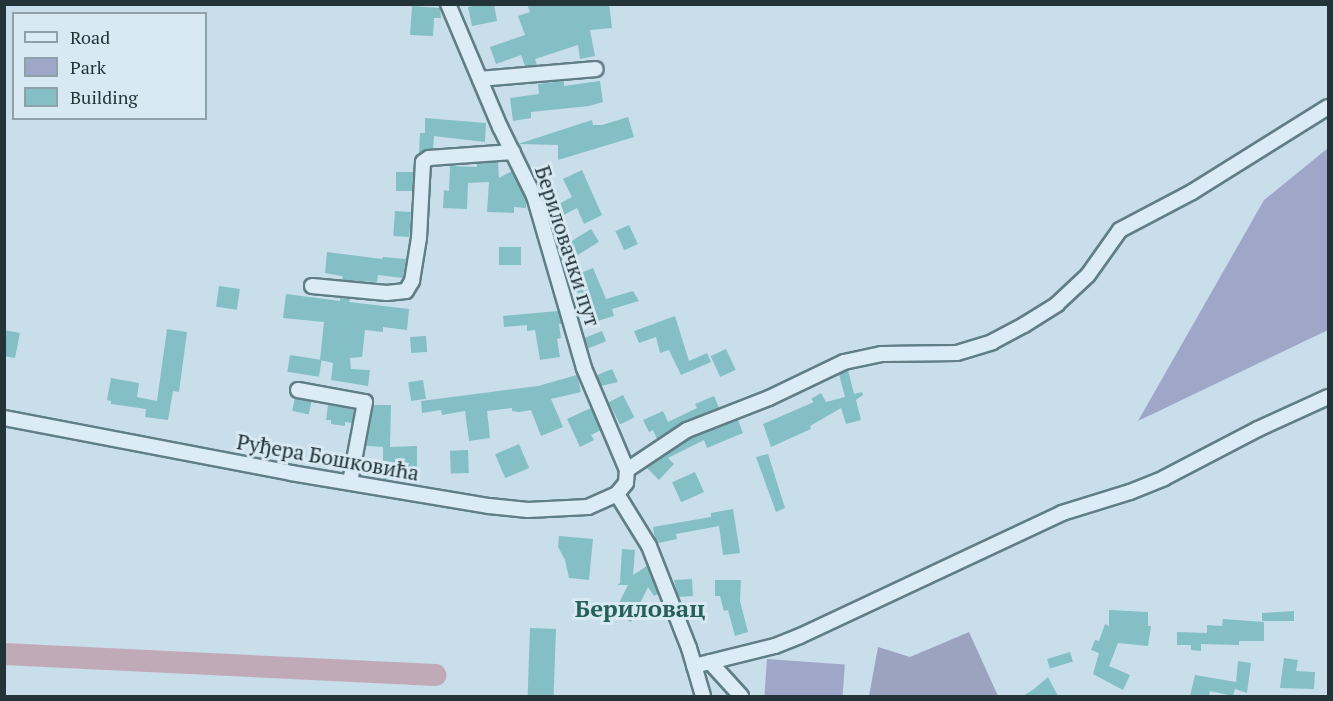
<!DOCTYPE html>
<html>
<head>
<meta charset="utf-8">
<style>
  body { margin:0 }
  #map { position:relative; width:1333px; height:701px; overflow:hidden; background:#c9deeb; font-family:"PT Serif",serif }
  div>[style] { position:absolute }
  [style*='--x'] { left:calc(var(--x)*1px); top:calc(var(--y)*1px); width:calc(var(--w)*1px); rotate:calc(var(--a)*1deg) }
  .green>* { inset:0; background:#9ea7c8; transform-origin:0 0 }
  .cemetery>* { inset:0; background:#9ca3be }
  .river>* { height:22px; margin:-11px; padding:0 11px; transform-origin:11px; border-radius:11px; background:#c0aab7 }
  .building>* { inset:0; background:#83bfc5; transform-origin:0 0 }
  .roads { filter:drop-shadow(2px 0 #607e86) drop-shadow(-2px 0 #607e86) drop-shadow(0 2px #607e86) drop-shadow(0 -2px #607e86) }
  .minor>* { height:14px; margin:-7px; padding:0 7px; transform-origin:7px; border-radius:7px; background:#dcecf6 }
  span { translate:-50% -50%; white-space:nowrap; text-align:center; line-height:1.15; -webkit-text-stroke:6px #d8e9f3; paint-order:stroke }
  .street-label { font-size:21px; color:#223438 }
  .quarter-label { font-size:24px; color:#256059; font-weight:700 }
  .frame { position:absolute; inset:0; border:6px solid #223438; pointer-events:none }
  .legend { position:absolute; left:12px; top:12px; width:195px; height:108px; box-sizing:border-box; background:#d8e9f3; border:2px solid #8fa1a8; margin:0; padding:8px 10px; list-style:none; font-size:18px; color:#223438 }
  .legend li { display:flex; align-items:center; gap:12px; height:30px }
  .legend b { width:30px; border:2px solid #8fa1a8 }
</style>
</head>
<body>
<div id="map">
  <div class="green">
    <i style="clip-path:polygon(1328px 148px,1328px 330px,1138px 421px,1264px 200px)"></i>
    <i style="left:767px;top:659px;width:78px;height:37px;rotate:4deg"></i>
  </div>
  <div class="cemetery">
    <i style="clip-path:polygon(969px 632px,998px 696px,869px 696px,878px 647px,910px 657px)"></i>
  </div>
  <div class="river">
    <i style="--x:4;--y:654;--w:432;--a:2.8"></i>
  </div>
  <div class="building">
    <i style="clip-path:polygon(481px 4px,494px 4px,497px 21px,472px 26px,468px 7px)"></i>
    <i style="clip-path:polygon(527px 4px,609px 4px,612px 28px,590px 30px,595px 56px,580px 59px,578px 45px,535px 59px,537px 65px,525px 66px,521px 55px,496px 64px,490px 47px,525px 35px,518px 16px,530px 12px)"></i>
    <i style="clip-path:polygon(412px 6px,440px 8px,441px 18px,434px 18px,433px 36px,410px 35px)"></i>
    <i style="clip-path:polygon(564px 81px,564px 86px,600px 81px,603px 102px,589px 106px,531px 112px,531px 118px,513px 121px,510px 98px,539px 94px,538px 84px)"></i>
    <i style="clip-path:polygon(628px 117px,634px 137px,558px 160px,558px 145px,518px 144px,592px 120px,593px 125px,602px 125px)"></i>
    <i style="clip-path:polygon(425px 118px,486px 123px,485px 142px,434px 136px,433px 149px,419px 154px,420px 133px,425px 133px)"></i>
    <i style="clip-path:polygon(498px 162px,499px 178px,512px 171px,526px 199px,526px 208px,514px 207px,514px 213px,487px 212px,489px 182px,468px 183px,467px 209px,443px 208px,444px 190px,449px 191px,450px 166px,477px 167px,477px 164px)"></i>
    <i style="clip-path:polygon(582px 170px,602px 215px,584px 224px,577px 208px,562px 216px,557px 205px,572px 197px,563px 179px)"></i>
    <i style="left:396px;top:172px;width:17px;height:19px"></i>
    <i style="left:395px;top:211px;width:16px;height:25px;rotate:4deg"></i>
    <i style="left:629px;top:225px;width:21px;height:15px;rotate:65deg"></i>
    <i style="left:591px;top:229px;width:15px;height:25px;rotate:58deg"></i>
    <i style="left:499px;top:247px;width:22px;height:18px"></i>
    <i style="clip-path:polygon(327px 252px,382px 259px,383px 257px,406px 259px,403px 278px,378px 275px,377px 282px,343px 280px,342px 276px,325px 273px)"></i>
    <i style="clip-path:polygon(593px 268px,606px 299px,633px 291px,639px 301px,612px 309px,614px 316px,591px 323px,581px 292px,577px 294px,571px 277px)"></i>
    <i style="left:219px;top:286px;width:21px;height:21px;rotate:8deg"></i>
    <i style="clip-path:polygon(286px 294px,340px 301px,340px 298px,350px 299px,349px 302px,409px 309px,407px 330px,383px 327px,383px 332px,365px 330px,362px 357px,350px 358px,351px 369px,370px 370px,368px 386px,331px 380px,333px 363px,320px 360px,324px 322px,283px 318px)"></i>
    <i style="clip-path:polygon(558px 311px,562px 324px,559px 324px,561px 338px,557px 339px,560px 357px,540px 360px,535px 330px,527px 331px,527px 325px,504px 327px,503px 316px)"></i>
    <i style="clip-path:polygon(675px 316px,689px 361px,707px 353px,711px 362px,681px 375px,669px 350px,660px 353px,656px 337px,639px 343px,634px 331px)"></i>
    <i style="clip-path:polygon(167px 329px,187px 332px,179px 392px,173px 391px,168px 420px,145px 417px,146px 409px,111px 404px,111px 401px,107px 400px,111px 378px,139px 383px,137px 397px,157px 401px)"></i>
    <i style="clip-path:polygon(4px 330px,20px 333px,15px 358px,4px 356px)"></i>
    <i style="left:602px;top:331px;width:11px;height:19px;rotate:68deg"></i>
    <i style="left:426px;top:336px;width:16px;height:16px;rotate:86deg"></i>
    <i style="left:726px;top:349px;width:23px;height:17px;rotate:65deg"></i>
    <i style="left:290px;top:355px;width:32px;height:17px;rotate:9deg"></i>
    <i style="clip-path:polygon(612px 369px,618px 382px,601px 386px,597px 375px)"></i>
    <i style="clip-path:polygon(848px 370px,854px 394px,862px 392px,863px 395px,856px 400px,861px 420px,846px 424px,841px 408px,810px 426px,811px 429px,771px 447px,763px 424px,814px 402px,811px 399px,821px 393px,826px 402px,845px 397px,839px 374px)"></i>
    <i style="clip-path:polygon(577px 375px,581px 392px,551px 399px,563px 427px,541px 436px,531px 410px,519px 412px,512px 411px,512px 408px,487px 411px,490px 438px,469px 441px,465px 411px,442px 415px,441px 410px,422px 413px,421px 401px,538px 386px)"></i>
    <i style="left:423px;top:380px;width:19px;height:15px;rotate:81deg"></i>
    <i style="left:623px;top:395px;width:25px;height:16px;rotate:63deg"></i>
    <i style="clip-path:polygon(714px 396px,719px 408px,684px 422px,657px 439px,653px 430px,649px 432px,643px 420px,663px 411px,668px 422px,697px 408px,695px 404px)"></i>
    <i style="left:295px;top:398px;width:17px;height:13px;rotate:13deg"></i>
    <i style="clip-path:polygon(328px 405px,354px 409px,352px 423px,345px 422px,345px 426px,331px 424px,331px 420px,326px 420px)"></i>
    <i style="clip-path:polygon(374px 405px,391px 405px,390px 447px,417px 446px,417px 469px,397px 469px,397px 479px,383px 479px,383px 447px,385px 447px,366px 446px)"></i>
    <i style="clip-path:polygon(591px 408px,601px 430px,591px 435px,594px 440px,580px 447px,567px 419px)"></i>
    <i style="clip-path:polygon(738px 420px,743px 433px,707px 448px,704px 440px,668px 458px,674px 464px,659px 480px,647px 468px,691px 438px)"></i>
    <i style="left:519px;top:444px;width:26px;height:26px;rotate:67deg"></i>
    <i style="left:468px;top:450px;width:23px;height:18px;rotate:88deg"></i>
    <i style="clip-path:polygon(768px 454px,785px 508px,776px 512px,756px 457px)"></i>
    <i style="left:695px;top:472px;width:22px;height:25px;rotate:66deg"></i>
    <i style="clip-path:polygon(733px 509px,740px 553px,723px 555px,719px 526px,676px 534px,677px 539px,658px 543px,655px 539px,653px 527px,711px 517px,711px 513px)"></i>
    <i style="clip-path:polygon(559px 536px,593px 539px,589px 580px,569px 578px,565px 560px,558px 547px)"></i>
    <i style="clip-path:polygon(622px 549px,635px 550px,633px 575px,647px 566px,658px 594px,654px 596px,648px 587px,631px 622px,614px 613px,628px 585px,617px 585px,620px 583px)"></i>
    <i style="clip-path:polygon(692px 579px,693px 596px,678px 597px,674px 580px)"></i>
    <i style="clip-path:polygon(715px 580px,741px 580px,740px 601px,748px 632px,735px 636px,728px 610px,724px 611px,720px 596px,715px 596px)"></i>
    <i style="clip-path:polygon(1109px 610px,1148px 612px,1148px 626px,1151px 626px,1148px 646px,1118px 643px,1109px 666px,1130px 675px,1123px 690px,1093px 674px,1099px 653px,1091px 650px,1095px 640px,1099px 641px,1105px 624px,1109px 626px)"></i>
    <i style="clip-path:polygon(1294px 611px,1294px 621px,1262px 621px,1262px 613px)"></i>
    <i style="clip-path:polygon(1223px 619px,1264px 622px,1264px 641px,1239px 641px,1239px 645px,1201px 644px,1201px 651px,1191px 650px,1191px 645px,1177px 645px,1177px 632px,1207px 633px,1207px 625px,1222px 626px)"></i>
    <i style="left:530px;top:628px;width:26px;height:68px;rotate:2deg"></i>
    <i style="left:1070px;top:652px;width:10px;height:24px;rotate:73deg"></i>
    <i style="clip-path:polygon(1284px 658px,1298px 660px,1296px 671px,1315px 672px,1314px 689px,1280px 688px)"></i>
    <i style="clip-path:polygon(1238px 661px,1251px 663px,1247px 693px,1235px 689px,1233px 696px,1210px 691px,1209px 696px,1190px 696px,1195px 675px,1236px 682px)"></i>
    <i style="clip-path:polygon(1048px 677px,1058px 696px,1023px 696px,1034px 689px)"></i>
  </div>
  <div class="roads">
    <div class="minor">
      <i style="--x:480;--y:79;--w:116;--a:-4.9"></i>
      <i style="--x:312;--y:286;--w:75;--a:5.3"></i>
      <i style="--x:387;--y:293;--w:19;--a:-6"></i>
      <i style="--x:406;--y:291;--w:12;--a:-59"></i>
      <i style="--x:412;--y:281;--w:44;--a:-80.8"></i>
      <i style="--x:419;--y:238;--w:76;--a:-87"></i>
      <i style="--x:423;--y:162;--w:7;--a:-34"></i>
      <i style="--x:429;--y:158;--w:84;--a:-4.1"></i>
      <i style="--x:298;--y:390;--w:68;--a:10.2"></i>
      <i style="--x:365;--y:402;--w:81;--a:100.6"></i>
      <i style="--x:4;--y:418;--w:292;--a:10.8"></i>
      <i style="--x:291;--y:473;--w:201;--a:9.5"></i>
      <i style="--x:489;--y:506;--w:39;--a:6"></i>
      <i style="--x:528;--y:510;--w:60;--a:-2.9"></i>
      <i style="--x:588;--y:507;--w:32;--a:-24"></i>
      <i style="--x:617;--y:494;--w:14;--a:-51"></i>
      <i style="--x:626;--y:483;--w:13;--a:-86"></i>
      <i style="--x:627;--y:470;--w:111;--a:-112.9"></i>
      <i style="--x:584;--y:368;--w:179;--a:-106.2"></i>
      <i style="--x:534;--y:196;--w:77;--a:-116.2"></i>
      <i style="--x:500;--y:127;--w:134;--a:-112.9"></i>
      <i style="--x:627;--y:470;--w:72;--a:-33.7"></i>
      <i style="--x:687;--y:430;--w:88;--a:-21.3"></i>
      <i style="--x:769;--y:398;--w:83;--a:-25.6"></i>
      <i style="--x:844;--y:362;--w:39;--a:-12"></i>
      <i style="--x:882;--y:354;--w:75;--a:-0.8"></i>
      <i style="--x:957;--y:353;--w:37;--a:-17"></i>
      <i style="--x:992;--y:342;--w:36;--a:-28"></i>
      <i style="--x:1024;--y:325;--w:39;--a:-32"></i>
      <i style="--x:1057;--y:304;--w:42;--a:-43.1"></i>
      <i style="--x:1088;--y:275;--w:55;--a:-54.6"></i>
      <i style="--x:1120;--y:230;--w:81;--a:-27.8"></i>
      <i style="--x:1192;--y:192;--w:160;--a:-32"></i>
      <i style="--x:617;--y:494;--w:61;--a:58.4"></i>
      <i style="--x:649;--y:546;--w:110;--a:68.6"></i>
      <i style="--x:689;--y:648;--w:50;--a:73.7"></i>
      <i style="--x:710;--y:662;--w:46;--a:47.6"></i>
      <i style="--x:694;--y:666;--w:83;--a:-13.9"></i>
      <i style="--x:775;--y:646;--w:27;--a:-22"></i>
      <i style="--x:800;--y:636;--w:289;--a:-25.1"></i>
      <i style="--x:1062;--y:513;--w:71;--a:-17.2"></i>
      <i style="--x:1130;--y:492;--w:37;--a:-22"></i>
      <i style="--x:1164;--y:478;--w:106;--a:-27.5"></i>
      <i style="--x:1258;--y:429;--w:77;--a:-24.6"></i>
    </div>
  </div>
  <div class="street-label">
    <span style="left:568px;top:246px;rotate:72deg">Бериловачки пут</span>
    <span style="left:328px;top:457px;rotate:10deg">Руђера Бошковића</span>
  </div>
  <div class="quarter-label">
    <span style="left:640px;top:609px">Бериловац</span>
  </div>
  <div class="frame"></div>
  <ul class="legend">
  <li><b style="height:8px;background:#dcecf6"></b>Road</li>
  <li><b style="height:16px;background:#9ea7c8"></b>Park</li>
  <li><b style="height:16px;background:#83bfc5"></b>Building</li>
  </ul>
</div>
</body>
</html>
